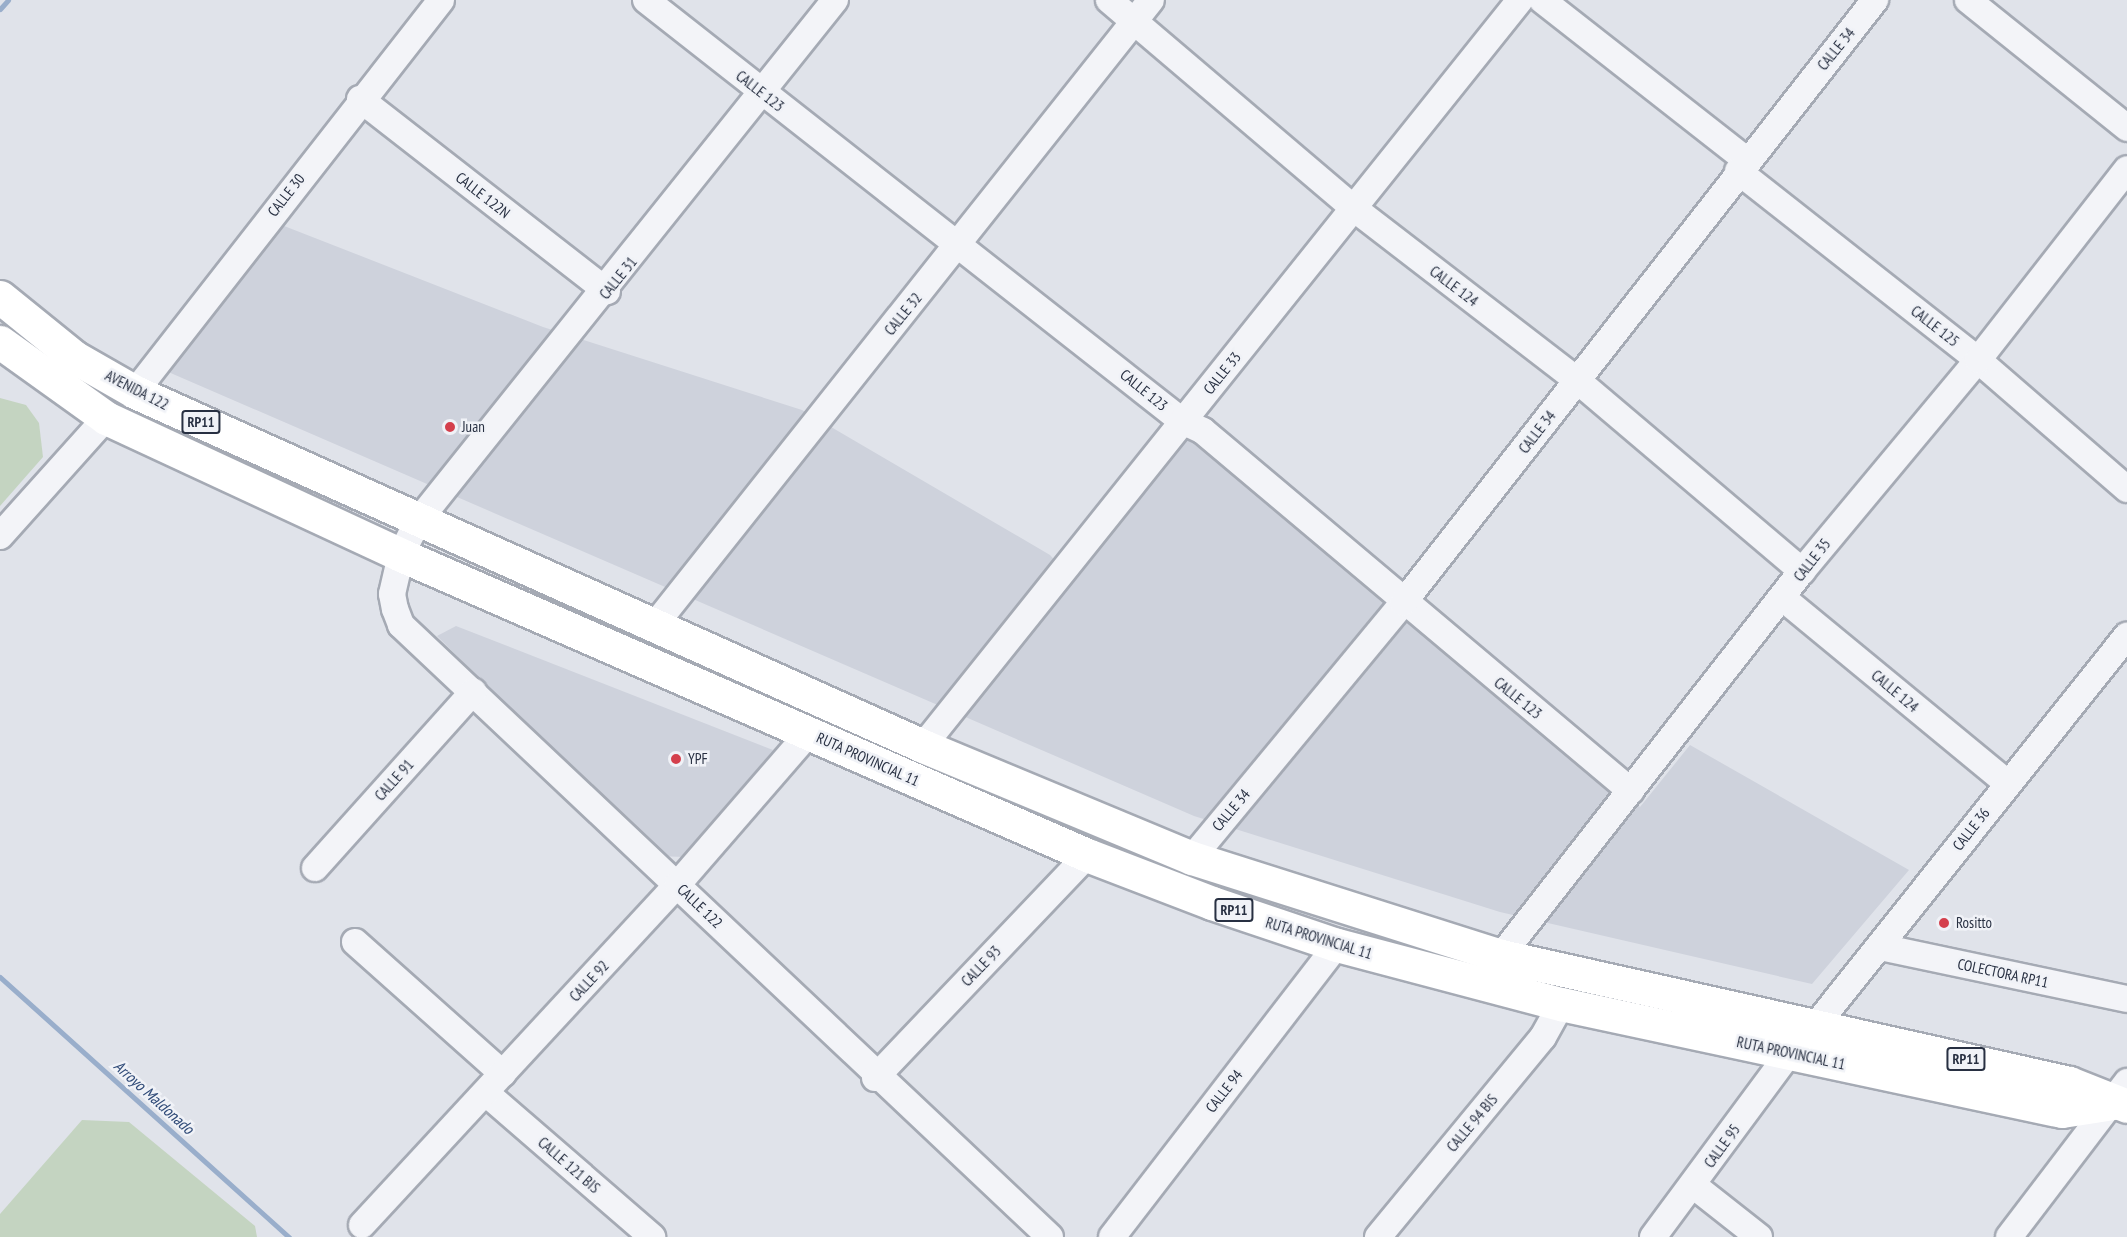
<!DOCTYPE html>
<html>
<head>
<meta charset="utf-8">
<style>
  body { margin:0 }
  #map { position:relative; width:2127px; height:1237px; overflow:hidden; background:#e0e3ea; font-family:"PT Sans Narrow",sans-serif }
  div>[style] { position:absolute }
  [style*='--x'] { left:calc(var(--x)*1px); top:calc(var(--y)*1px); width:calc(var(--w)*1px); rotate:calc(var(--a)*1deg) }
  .built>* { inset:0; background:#ced2dc }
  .green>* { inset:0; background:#c4d4c1 }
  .stream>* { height:5px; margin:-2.5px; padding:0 2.5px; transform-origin:2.5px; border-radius:2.5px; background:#99aecb }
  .roads { filter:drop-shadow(2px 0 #a5aab4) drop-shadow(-2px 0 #a5aab4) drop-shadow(0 2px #a5aab4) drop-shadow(0 -2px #a5aab4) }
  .minor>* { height:26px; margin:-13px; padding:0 13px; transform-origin:13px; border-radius:13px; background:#f3f4f8 }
  .major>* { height:33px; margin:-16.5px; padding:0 16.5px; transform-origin:16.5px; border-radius:16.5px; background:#fff }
  .dots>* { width:16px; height:16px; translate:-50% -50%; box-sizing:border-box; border:3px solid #f0f2f7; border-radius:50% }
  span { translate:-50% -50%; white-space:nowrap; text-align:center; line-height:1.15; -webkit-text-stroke:5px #f0f2f7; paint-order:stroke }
  .shield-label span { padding:2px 4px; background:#f0f2f7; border:2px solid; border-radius:4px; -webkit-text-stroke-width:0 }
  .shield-label { font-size:14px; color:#283042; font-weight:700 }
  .street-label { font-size:15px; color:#283042 }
  .poi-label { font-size:15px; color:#283042 }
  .left { translate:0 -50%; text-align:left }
  .water-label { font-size:16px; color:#304b78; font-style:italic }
</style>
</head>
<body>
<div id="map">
  <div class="built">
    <i style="clip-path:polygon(279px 224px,543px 327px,802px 410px,1050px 555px,1073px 581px,1188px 439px,1640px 807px,1690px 745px,1909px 870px,1812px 984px,1500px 912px,1194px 816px,166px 371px)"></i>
    <i style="clip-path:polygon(456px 626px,773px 750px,686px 857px,656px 856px,437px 636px)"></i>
  </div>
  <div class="green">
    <i style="clip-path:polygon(0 398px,26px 405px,39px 423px,43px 457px,0 506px)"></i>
    <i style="clip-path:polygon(82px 1120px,129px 1122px,255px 1226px,257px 1237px,0 1237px,0 1214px)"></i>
  </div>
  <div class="stream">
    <i style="--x:0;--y:9;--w:12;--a:-48"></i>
    <i style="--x:0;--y:977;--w:389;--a:42"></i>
  </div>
  <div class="roads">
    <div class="minor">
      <i style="--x:646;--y:0;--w:682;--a:38.15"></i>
      <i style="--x:1182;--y:421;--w:23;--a:25"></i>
      <i style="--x:1203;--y:431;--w:559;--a:40.07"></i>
      <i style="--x:835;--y:0;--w:667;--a:128.67"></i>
      <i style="--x:418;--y:521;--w:38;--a:117"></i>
      <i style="--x:401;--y:555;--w:40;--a:103"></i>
      <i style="--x:392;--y:594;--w:15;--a:79"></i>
      <i style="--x:395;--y:609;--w:17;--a:69"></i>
      <i style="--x:401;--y:625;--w:892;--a:43.32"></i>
      <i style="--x:1109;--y:0;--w:324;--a:40.4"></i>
      <i style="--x:1356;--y:210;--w:280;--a:37.6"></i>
      <i style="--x:1578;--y:381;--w:294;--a:40.3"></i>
      <i style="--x:1542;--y:0;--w:259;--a:38.1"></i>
      <i style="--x:1968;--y:0;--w:204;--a:38.8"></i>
      <i style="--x:360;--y:99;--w:313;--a:37.9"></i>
      <i style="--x:1738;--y:171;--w:305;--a:38.2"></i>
      <i style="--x:1978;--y:360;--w:197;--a:40.9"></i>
      <i style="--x:135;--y:392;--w:497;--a:-52"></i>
      <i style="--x:0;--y:536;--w:159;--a:-48.1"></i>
      <i style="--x:1784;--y:599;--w:289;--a:39.5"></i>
      <i style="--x:654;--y:626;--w:799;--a:-51.55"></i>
      <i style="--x:923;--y:746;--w:955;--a:-51.33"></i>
      <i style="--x:1192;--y:858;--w:331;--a:-50.4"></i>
      <i style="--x:1403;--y:603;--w:766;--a:-51.95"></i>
      <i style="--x:315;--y:868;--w:237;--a:-48.1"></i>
      <i style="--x:355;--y:942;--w:198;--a:41.7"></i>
      <i style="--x:1880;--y:947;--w:252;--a:11.9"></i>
      <i style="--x:1501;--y:956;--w:489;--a:-52"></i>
      <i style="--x:1802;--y:571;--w:275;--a:-50.2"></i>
      <i style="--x:1978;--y:360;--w:242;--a:-52"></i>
      <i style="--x:1817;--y:1024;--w:497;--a:-51.4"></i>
      <i style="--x:875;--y:1078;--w:308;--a:-46.4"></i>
      <i style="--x:486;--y:1093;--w:220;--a:40.9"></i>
      <i style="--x:1693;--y:1185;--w:84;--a:38.2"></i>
      <i style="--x:362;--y:1225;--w:465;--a:-47.2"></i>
      <i style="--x:678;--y:884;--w:200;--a:-49.1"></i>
      <i style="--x:1112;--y:1237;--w:369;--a:-52.4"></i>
      <i style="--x:1378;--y:1237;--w:259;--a:-50.5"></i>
      <i style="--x:1543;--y:1037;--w:38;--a:-61"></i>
      <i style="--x:1653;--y:1237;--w:229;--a:-53.5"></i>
      <i style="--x:2009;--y:1237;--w:195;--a:-52.7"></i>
    </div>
    <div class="major">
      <i style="--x:0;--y:297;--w:95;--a:39"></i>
      <i style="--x:74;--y:357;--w:70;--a:29.8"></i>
      <i style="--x:135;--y:392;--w:864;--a:24.19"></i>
      <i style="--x:923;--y:746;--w:291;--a:22.6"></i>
      <i style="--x:1192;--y:858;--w:324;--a:17.6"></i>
      <i style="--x:1501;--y:956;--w:582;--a:12.6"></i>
      <i style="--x:2069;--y:1083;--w:62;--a:21.6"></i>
      <i style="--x:0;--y:342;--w:130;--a:35.6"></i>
      <i style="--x:106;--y:418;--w:325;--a:24.9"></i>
      <i style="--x:401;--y:555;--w:749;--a:23.62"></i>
      <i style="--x:1087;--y:855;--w:134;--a:21"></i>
      <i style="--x:1212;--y:903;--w:132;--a:18.6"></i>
      <i style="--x:1337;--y:945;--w:232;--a:14.8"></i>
      <i style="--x:1561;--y:1004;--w:512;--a:12.06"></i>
      <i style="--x:2062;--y:1111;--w:52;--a:-8.9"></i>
    </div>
  </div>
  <div class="dots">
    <i style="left:450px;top:427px;background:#d43f4c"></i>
    <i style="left:676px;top:759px;background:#d43f4c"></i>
    <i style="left:1944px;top:923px;background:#d43f4c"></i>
  </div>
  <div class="shield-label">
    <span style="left:201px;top:422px">RP11</span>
    <span style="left:1234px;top:910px">RP11</span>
    <span style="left:1966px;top:1059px">RP11</span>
  </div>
  <div class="street-label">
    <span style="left:1836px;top:49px;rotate:-51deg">CALLE 34</span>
    <span style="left:760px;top:91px;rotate:38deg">CALLE 123</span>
    <span style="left:286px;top:195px;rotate:-52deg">CALLE 30</span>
    <span style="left:483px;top:195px;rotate:38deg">CALLE 122N</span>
    <span style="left:618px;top:278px;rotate:-51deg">CALLE 31</span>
    <span style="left:1454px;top:286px;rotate:37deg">CALLE 124</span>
    <span style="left:903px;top:314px;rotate:-51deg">CALLE 32</span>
    <span style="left:1935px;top:326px;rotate:38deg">CALLE 125</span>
    <span style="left:1222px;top:373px;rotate:-51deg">CALLE 33</span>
    <span style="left:137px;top:390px;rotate:27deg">AVENIDA 122</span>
    <span style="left:1144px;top:390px;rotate:39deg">CALLE 123</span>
    <span style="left:1537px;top:432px;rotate:-52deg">CALLE 34</span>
    <span style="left:1812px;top:560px;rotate:-52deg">CALLE 35</span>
    <span style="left:1895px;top:691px;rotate:40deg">CALLE 124</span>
    <span style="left:1518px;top:698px;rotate:39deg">CALLE 123</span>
    <span style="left:868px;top:759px;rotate:24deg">RUTA PROVINCIAL 11</span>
    <span style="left:394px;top:780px;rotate:-48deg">CALLE 91</span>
    <span style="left:1231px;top:810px;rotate:-50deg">CALLE 34</span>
    <span style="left:1971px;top:829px;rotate:-52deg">CALLE 36</span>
    <span style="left:700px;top:906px;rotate:44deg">CALLE 122</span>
    <span style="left:1319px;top:938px;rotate:17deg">RUTA PROVINCIAL 11</span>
    <span style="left:981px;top:966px;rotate:-46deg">CALLE 93</span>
    <span style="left:2003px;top:973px;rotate:12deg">COLECTORA RP11</span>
    <span style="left:589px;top:981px;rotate:-47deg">CALLE 92</span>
    <span style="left:1791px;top:1053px;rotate:12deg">RUTA PROVINCIAL 11</span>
    <span style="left:1224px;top:1091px;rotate:-52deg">CALLE 94</span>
    <span style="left:1472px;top:1123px;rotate:-50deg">CALLE 94 BIS</span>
    <span style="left:1722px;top:1146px;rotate:-54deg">CALLE 95</span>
    <span style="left:569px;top:1165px;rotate:41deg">CALLE 121 BIS</span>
  </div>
  <div class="poi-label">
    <span class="left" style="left:462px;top:427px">Juan</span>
    <span class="left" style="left:688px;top:759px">YPF</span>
    <span class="left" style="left:1956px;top:923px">Rositto</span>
  </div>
  <div class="water-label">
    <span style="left:154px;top:1097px;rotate:42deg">Arroyo Maldonado</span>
  </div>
</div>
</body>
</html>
